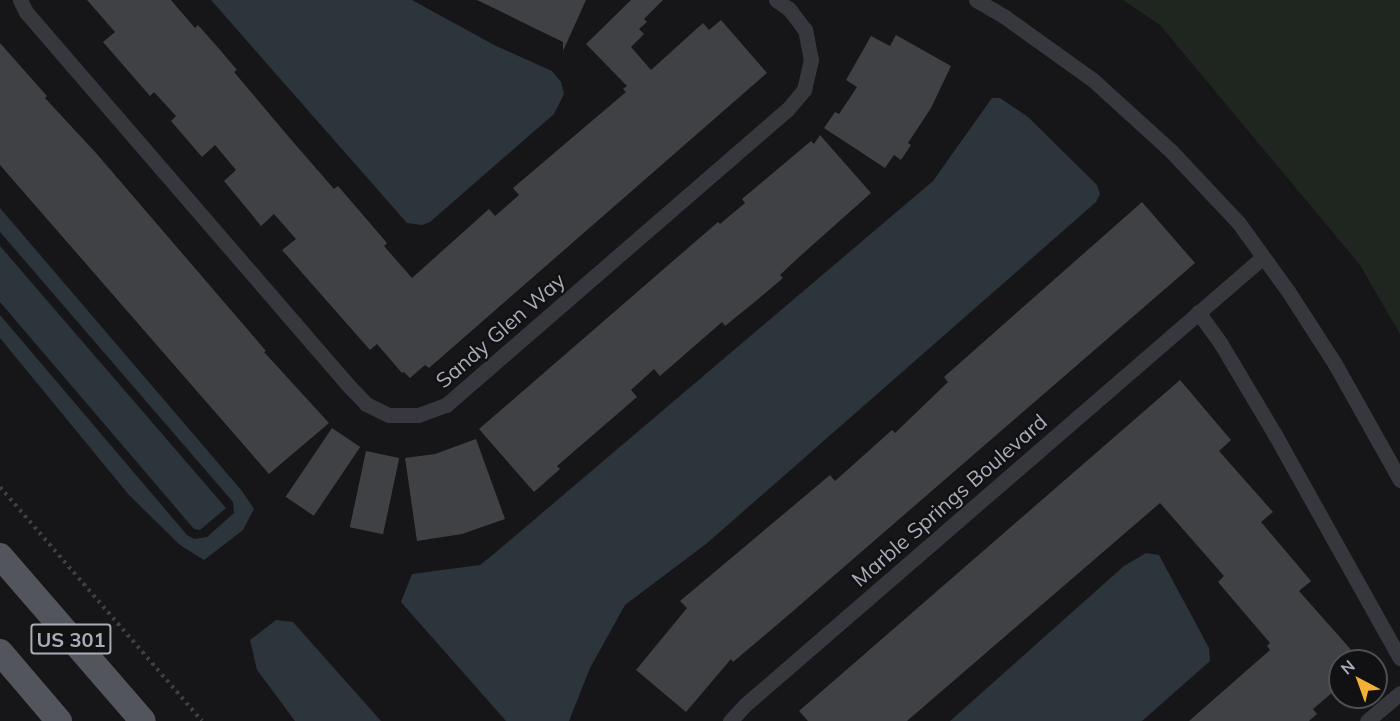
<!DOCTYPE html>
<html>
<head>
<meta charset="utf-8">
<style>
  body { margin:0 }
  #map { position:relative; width:1400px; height:721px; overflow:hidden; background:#161618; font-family:Mulish,sans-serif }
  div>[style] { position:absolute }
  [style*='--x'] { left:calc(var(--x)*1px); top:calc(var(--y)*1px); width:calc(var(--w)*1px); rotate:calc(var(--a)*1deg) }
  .green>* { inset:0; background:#1e261f }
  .water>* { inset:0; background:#2c353c }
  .building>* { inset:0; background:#404145; transform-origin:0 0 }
  .path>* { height:4px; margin-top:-2px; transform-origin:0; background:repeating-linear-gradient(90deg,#3d3f44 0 3px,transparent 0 7.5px) }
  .minor>* { height:15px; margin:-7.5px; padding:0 7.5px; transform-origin:7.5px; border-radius:7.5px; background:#37383d }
  .primary>* { height:26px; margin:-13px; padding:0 13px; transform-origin:13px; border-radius:13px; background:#53555c }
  span { translate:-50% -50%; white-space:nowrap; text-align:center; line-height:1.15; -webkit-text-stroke:4.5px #111113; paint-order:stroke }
  .shield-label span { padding:2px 4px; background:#111113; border:2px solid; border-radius:4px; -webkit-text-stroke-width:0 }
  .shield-label { font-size:20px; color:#a8adb8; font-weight:700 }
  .street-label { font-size:21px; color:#a8adb8 }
  .north { position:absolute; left:1328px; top:649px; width:60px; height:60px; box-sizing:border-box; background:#111113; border:2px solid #4d4f55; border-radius:50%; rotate:319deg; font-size:16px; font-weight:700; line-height:24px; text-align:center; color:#a8adb8 }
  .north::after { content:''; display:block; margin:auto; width:21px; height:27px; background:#f2b134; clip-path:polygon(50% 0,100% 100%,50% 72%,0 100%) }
</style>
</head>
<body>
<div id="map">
  <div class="green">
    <i style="clip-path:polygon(1123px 0,1400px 0,1400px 334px,1360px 265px,1160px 25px)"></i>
  </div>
  <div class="water">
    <i style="clip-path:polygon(211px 0,412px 0,496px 46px,552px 71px,561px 82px,564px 94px,554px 114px,430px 222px,422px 225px,407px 223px)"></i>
    <i style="clip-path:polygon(992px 98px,1000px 98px,1028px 117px,1097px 185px,1100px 194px,1096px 202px,706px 544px,625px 605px,590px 668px,569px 721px,506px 721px,401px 602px,412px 574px,480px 565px,495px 553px,933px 181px)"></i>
    <i style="clip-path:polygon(0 208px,242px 491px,254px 509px,243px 530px,204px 560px,180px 545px,129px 495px,0 338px,0 315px,187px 535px,194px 539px,207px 537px,234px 513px,233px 502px,0 232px)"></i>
    <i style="clip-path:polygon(0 246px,226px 508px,200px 530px,194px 529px,0 302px)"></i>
    <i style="clip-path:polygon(1146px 553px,1159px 555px,1209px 648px,1210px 661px,1142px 721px,950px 721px,1124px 566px)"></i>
    <i style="clip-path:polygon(276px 620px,293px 622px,381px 721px,295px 721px,257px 670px,250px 640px)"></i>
  </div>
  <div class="building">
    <i style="clip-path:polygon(87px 0,171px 0,195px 28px,198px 25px,221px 51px,237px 70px,234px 72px,294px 143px,334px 189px,338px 186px,387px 243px,384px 246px,412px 278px,489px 209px,495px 216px,519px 195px,513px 188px,626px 92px,623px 89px,627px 86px,586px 44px,631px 0,663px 0,644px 19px,647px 22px,639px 29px,644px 34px,631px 47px,651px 70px,703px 23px,709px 30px,721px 20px,767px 73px,429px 368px,425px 365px,410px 378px,404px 372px,402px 373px,377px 344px,370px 350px,282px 250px,296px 239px,274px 214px,261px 226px,248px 210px,224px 181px,236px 170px,215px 145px,202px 157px,171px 121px,176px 116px,154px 92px,150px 96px,103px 42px,115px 32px)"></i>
    <i style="clip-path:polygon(477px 0,586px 0,563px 51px,563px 42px)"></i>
    <i style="clip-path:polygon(896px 35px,951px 66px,931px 108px,908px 143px,911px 145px,901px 160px,894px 155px,885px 168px,824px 128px,835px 112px,839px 114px,857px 87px,846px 80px,871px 36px,890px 46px)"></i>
    <i style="clip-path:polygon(0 43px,47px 96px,45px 98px,96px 153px,266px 351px,264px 352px,329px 423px,269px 474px,0 165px)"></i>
    <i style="clip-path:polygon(820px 135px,871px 193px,798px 258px,780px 275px,783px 278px,757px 300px,725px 326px,722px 322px,660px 376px,654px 369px,631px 390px,637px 397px,557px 466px,560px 469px,534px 492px,479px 429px,718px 222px,720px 224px,745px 203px,742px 199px,811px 141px,814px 144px)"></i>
    <i style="clip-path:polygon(1142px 202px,1195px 263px,785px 618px,733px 662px,731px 659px,686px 712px,636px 670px,687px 608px,680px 601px,830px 475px,835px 481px,892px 430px,895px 433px,948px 382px,944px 377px)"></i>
    <i style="clip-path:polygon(1180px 380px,1231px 440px,1219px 451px,1273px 512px,1261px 522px,1311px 581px,1299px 591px,1361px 661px,1340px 661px,1340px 686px,1313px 709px,1317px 714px,1309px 721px,1189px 721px,1270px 650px,1267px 646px,1270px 643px,1218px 582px,1224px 576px,1160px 503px,907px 721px,808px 721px,799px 711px)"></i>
    <i style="left:332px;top:428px;width:34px;height:83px;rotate:34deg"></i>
    <i style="clip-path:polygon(476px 439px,505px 519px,462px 534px,417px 541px,405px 458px,435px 454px)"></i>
    <i style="left:366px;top:451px;width:34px;height:78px;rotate:12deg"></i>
  </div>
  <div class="path">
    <i style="--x:0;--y:487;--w:309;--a:49.2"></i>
  </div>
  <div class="minor">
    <i style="--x:20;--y:0;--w:13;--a:63"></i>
    <i style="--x:26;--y:12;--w:491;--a:49.2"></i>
    <i style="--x:347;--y:384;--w:28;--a:46"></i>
    <i style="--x:366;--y:404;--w:25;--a:26"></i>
    <i style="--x:389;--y:415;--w:29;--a:0"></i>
    <i style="--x:418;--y:415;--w:30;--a:-20"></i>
    <i style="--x:446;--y:405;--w:451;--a:-40.9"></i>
    <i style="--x:787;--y:110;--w:26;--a:-50"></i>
    <i style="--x:804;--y:90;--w:31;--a:-77"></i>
    <i style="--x:811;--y:60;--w:31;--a:-101"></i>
    <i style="--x:805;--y:30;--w:26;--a:-127"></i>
    <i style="--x:789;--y:9;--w:16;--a:-145"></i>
    <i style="--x:976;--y:0;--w:34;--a:30"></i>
    <i style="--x:1005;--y:17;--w:108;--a:35.6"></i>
    <i style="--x:1093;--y:80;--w:105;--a:42.3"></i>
    <i style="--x:1171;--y:151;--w:98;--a:46.7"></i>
    <i style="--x:1238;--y:222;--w:85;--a:54.1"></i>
    <i style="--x:1288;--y:291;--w:87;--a:57.2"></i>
    <i style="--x:1335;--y:364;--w:133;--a:60.7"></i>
    <i style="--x:1198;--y:312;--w:39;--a:54"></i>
    <i style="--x:1221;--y:344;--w:104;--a:59.2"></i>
    <i style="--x:1274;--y:433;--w:258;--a:60.8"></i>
    <i style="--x:730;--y:721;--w:23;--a:-47"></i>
    <i style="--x:746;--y:704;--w:683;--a:-40.85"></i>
    <i style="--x:1367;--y:721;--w:43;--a:-40.3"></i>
  </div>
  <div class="primary">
    <i style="--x:0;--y:556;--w:218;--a:49.1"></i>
    <i style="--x:0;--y:652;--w:91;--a:49.5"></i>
  </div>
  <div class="shield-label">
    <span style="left:71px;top:639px">US 301</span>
  </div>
  <div class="street-label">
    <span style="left:500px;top:330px;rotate:-41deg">Sandy Glen Way</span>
    <span style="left:949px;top:500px;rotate:-41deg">Marble Springs Boulevard</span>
  </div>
  <div class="north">N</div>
</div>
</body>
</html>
